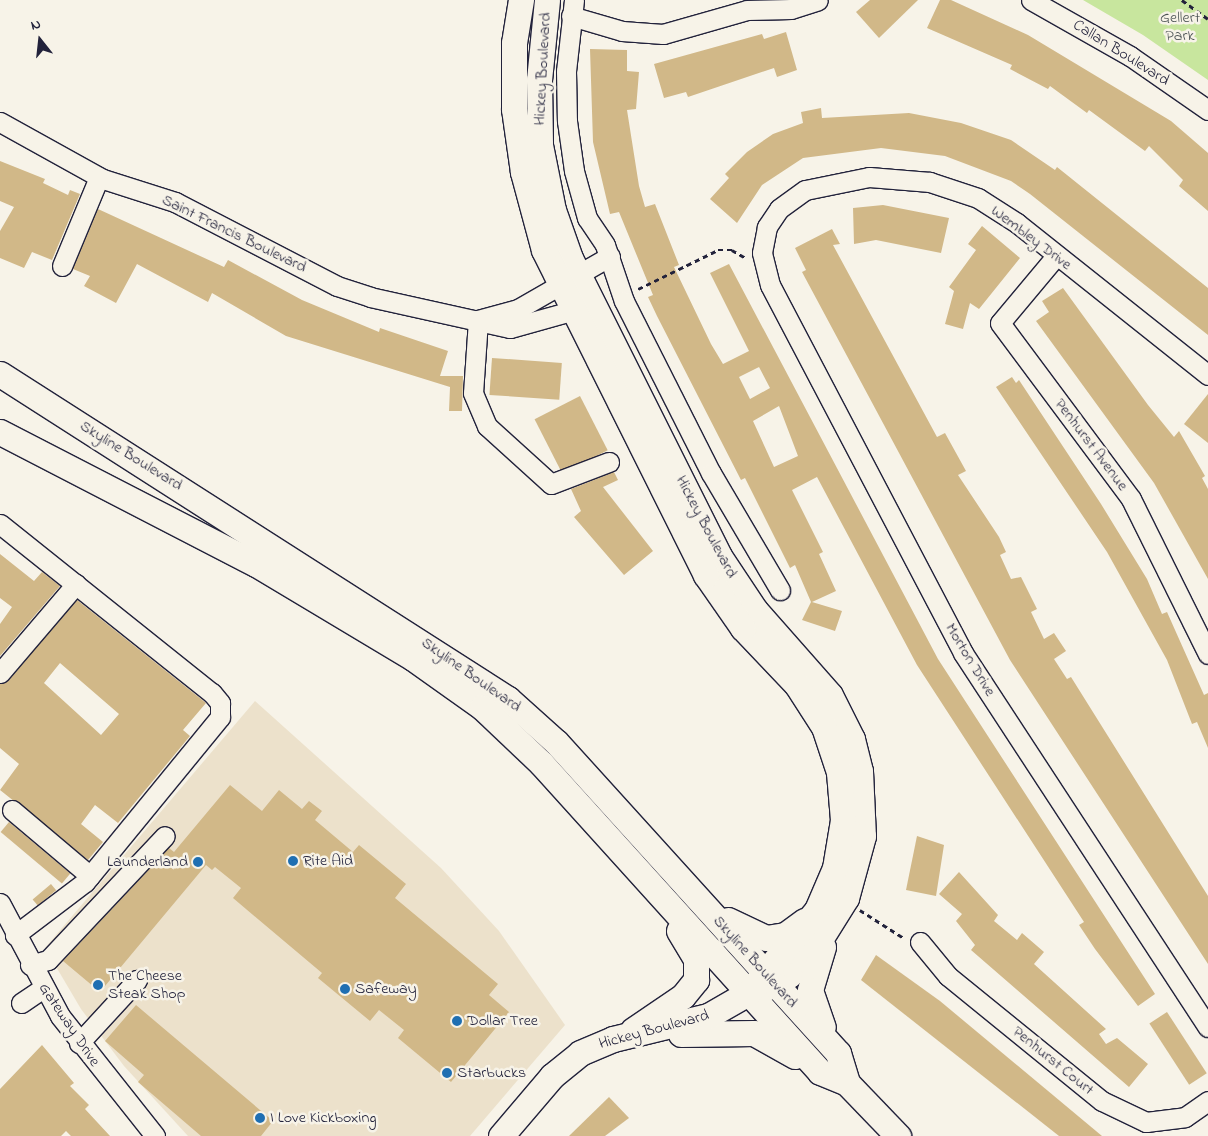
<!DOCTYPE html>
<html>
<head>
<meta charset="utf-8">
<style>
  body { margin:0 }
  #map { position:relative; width:1208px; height:1136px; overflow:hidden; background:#f7f3e8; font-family:"Indie Flower",sans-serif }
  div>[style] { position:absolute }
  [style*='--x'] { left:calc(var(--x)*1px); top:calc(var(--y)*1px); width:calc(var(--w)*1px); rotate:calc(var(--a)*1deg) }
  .built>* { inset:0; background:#ece1cb }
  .green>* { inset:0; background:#c8e69e }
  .building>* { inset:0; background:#d1b888; transform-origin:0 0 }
  .path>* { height:2.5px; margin-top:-1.25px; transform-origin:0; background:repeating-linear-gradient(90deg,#22223b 0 5px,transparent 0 9px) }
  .roads { filter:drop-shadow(1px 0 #22223b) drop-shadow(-1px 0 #22223b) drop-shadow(0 1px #22223b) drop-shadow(0 -1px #22223b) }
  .minor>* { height:19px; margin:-9.5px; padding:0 9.5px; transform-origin:9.5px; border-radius:9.5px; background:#f7f3e8 }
  .major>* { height:25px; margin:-12.5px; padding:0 12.5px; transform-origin:12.5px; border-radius:12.5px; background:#f7f3e8 }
  .dots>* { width:14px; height:14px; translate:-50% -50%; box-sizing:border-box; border:2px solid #f7f3e8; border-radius:50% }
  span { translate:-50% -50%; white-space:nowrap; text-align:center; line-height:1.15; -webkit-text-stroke:5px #f7f3e8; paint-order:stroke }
  .park-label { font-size:16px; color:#4c5354 }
  .street-label { font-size:16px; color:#22223b }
  .poi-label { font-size:16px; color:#22223b }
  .left { translate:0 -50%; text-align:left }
  .right { translate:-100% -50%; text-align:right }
  .north { position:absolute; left:15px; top:15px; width:50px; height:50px; -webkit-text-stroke:4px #f7f3e8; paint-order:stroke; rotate:344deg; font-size:14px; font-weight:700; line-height:20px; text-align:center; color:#22223b }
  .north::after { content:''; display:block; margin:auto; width:18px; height:22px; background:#22223b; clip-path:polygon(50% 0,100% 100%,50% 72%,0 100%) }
</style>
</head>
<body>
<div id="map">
  <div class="built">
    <i style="clip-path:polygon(255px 701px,441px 868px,499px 931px,565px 1025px,470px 1136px,188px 1136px,124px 1066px,81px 1009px,45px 948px)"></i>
  </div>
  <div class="green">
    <i style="clip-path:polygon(1083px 0,1208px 0,1208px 80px,1143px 35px)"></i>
  </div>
  <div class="building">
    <i style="clip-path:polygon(870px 0,918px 0,879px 38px,856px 12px)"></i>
    <i style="clip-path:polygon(940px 0,951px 0,1028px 35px,1171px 121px,1208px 153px,1208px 211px,1179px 186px,1183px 180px,1149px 146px,1145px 151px,1089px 110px,1087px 113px,1050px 86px,1048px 89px,1010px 69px,1012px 65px,927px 28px)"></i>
    <i style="clip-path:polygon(786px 32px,797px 70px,777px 77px,774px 68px,688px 97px,686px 92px,664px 98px,654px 64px,762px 34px,764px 39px)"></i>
    <i style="clip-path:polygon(evenodd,590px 49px,627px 50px,627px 71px,639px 72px,636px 109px,627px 110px,639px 186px,645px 207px,655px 204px,679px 265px,674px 267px,711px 344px,723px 364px,749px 351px,710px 273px,729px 264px,938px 659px,1155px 994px,1138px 1006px,1095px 949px,1079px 925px,1084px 922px,917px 665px,817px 477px,792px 490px,823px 552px,819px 554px,836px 591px,812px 602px,842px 611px,835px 631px,802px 620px,811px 602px,795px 565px,790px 568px,745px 478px,741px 480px,657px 316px,648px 297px,653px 295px,619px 212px,610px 214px,593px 142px,590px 49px,759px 367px,770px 388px,750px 399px,739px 377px,759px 367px,590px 49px,779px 406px,798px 456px,774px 467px,753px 421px,779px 406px)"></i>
    <i style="clip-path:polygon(821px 108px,822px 118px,909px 113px,961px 123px,1011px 140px,1055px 170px,1057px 167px,1208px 288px,1208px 335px,1030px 194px,1011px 181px,945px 156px,881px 148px,803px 158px,762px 185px,737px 223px,710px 199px,729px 178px,725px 174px,747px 152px,773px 134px,803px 123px,801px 112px)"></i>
    <i style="clip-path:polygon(0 161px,45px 179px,43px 183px,68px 195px,70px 190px,80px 194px,52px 260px,32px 252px,24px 268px,0 258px,0 231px,14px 207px,0 201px)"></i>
    <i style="clip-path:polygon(883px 205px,949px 218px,941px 253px,876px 240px,854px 244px,853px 208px)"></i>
    <i style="clip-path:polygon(98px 209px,224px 267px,228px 260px,302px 300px,379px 332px,380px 328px,448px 351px,440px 376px,463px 376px,462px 411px,449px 411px,450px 387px,286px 336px,212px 293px,208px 302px,137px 264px,116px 303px,84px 286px,90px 276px,73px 269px)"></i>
    <i style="clip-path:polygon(982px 226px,1020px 258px,979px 309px,970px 303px,963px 329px,945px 324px,954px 291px,949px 287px,976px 250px,968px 244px)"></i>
    <i style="clip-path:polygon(832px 229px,840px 244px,833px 245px,937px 437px,945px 433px,966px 471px,958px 475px,999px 537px,1006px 552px,1000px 555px,1011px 579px,1021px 577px,1037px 609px,1031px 612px,1044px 639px,1054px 633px,1066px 651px,1054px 659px,1067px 679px,1071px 677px,1208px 896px,1208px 964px,1010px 660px,802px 272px,806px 270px,795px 248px)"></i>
    <i style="clip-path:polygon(1063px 288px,1148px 405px,1174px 437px,1179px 431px,1205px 476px,1202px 478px,1208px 489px,1208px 579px,1154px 483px,1036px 321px,1049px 312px,1042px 301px)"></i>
    <i style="left:492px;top:358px;width:70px;height:37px;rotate:4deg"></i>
    <i style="clip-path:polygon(1012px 377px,1016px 383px,1019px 380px,1101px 504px,1147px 579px,1162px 614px,1167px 612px,1204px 695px,1208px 693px,1208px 748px,1197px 722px,1192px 724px,1167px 660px,1107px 552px,996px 387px)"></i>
    <i style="clip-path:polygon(1208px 394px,1208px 443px,1184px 424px)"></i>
    <i style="left:580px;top:396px;width:61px;height:51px;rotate:63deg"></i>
    <i style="clip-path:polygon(614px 472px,618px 480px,603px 487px,653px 551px,624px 575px,574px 517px,581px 511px,571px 489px)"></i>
    <i style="clip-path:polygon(0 554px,34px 581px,42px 572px,60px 586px,0 656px,0 624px,12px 607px,0 598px)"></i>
    <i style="clip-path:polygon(evenodd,77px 600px,206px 703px,183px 730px,190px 736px,118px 823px,95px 805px,81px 824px,103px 842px,88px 860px,0 790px,19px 764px,0 748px,0 684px,9px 680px,77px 600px,60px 663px,119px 714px,101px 735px,44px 683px,60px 663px)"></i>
    <i style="clip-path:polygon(230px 785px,262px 811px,279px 790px,302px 809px,309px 801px,322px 811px,315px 820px,353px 852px,359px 845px,406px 884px,395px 898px,498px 984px,489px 995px,509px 1012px,451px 1082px,398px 1038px,404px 1030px,379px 1010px,370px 1021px,318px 978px,322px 973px,233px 898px,241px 888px,215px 867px,212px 870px,206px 865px,100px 992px,63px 961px,169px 848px,174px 852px)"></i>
    <i style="left:9px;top:822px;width:80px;height:13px;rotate:40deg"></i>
    <i style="clip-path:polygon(917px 836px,944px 845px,936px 896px,906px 890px)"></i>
    <i style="clip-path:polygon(959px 872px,998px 915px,994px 921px,1017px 940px,1022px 933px,1044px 952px,1034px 964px,1106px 1029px,1099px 1034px,1106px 1044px,1117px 1038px,1148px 1064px,1129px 1087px,971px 950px,975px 945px,956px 921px,962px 914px,939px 894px)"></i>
    <i style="left:51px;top:884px;width:8px;height:24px;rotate:50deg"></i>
    <i style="clip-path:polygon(876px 955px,940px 1001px,1102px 1136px,1059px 1136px,861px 980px)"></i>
    <i style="clip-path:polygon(136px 1005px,273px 1121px,261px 1136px,201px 1136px,138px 1082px,144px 1075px,105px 1041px)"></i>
    <i style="left:1167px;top:1012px;width:73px;height:21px;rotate:57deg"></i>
    <i style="clip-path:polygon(42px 1045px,74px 1083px,70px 1086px,89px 1105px,85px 1109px,110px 1136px,71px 1136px,66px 1131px,61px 1136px,0 1136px,0 1089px)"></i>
    <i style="clip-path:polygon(609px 1097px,629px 1118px,605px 1136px,569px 1136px)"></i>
  </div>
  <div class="path">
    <i style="--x:1182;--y:0;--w:32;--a:36"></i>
    <i style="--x:638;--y:289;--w:89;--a:-26"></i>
    <i style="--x:718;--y:250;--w:14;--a:0"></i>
    <i style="--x:732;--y:250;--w:16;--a:30"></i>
    <i style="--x:860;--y:910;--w:52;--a:32.5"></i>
  </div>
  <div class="roads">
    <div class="minor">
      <i style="--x:574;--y:0;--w:71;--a:96.4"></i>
      <i style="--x:566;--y:71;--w:50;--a:88.9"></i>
      <i style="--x:567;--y:121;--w:50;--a:82"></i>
      <i style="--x:574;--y:171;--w:49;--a:74.5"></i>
      <i style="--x:587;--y:218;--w:32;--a:56"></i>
      <i style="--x:605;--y:245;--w:59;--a:71.3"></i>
      <i style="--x:624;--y:301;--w:193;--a:63.2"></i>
      <i style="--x:711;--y:473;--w:136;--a:59.5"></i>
      <i style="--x:1031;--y:0;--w:114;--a:29.5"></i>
      <i style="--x:1130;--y:56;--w:95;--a:34.7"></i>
      <i style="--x:571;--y:16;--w:53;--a:16.4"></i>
      <i style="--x:622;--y:31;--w:41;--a:4.2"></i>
      <i style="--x:663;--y:34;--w:87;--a:-15.9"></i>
      <i style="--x:747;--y:10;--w:44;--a:-1.3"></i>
      <i style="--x:791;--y:9;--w:28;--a:-18"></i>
      <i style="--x:0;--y:122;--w:118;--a:29"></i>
      <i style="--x:103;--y:179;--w:76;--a:17.7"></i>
      <i style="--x:175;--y:202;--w:182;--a:27.4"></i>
      <i style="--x:337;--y:286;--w:35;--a:18"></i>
      <i style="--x:370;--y:297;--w:143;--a:12.5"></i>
      <i style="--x:510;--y:328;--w:63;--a:-15.6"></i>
      <i style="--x:571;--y:311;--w:15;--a:-82"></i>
      <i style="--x:1056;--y:256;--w:87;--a:129.9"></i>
      <i style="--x:1000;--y:323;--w:219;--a:53.3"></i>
      <i style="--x:1131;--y:499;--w:173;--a:63.6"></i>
      <i style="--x:62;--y:266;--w:96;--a:-67.4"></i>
      <i style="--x:478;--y:320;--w:73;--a:93.9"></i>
      <i style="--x:473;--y:393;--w:36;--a:67"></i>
      <i style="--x:487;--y:426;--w:86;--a:42.2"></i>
      <i style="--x:551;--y:484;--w:62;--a:-20.8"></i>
      <i style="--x:478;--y:320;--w:41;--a:-15.4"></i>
      <i style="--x:518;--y:309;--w:106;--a:-29.9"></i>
      <i style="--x:1208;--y:375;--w:244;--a:-141.5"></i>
      <i style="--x:1017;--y:223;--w:46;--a:-147.3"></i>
      <i style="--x:978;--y:198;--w:51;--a:-161.6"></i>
      <i style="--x:930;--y:182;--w:61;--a:-175.3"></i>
      <i style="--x:869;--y:177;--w:65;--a:168.5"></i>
      <i style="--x:805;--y:190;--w:32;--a:144"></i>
      <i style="--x:779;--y:209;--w:22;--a:124"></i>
      <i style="--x:767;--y:227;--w:26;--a:101"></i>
      <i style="--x:762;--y:253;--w:33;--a:76"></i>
      <i style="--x:770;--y:285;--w:416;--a:62.3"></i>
      <i style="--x:963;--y:653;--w:447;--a:56.8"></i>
      <i style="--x:0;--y:524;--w:271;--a:38.6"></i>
      <i style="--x:212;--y:693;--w:13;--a:51"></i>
      <i style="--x:220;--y:703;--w:14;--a:90"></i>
      <i style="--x:220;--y:717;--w:213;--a:129.3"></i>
      <i style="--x:85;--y:882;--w:88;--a:142.9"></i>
      <i style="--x:0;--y:673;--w:117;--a:-49.5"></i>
      <i style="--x:12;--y:810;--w:102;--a:40.2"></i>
      <i style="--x:0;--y:903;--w:128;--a:62"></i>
      <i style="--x:60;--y:1016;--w:153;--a:51.6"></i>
      <i style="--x:920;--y:942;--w:44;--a:50.5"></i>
      <i style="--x:948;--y:976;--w:198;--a:39.1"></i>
      <i style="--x:1102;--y:1101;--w:49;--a:25.5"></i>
      <i style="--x:1146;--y:1122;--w:39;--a:-7"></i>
      <i style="--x:1185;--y:1117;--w:28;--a:-35"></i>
      <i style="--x:30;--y:965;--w:19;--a:-16"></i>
      <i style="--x:48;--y:960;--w:170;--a:-46.7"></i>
      <i style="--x:21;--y:1003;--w:27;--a:-34"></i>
      <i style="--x:79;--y:1043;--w:86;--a:-47.4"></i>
    </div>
    <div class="major">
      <i style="--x:547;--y:0;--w:80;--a:95.7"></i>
      <i style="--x:539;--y:80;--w:65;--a:89.1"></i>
      <i style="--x:540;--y:145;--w:66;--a:78.7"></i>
      <i style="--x:553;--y:210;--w:51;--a:70.5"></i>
      <i style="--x:570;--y:258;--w:333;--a:63.4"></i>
      <i style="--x:719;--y:556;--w:65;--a:56.3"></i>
      <i style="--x:755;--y:610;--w:113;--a:48.6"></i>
      <i style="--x:830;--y:695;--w:49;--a:63.4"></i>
      <i style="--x:852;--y:739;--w:33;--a:76"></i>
      <i style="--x:860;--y:771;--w:65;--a:87.4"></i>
      <i style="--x:863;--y:836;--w:64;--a:105.3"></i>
      <i style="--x:846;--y:898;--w:66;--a:122"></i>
      <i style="--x:811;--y:954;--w:30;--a:136"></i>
      <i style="--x:789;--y:975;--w:33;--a:151"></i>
      <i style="--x:0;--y:374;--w:603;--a:32.61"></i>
      <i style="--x:508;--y:699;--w:64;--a:41.9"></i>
      <i style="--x:556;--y:742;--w:420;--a:47.8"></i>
      <i style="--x:838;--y:1053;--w:31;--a:73"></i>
      <i style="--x:847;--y:1083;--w:74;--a:46.1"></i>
      <i style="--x:0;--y:432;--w:288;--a:27.3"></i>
      <i style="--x:256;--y:564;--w:183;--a:30.9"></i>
      <i style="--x:413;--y:658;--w:85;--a:35.4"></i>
      <i style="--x:482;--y:707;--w:81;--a:43.5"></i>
      <i style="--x:541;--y:763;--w:416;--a:47.9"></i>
      <i style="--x:820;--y:1072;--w:29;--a:22"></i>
      <i style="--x:728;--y:920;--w:42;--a:25.3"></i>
      <i style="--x:766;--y:938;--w:19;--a:-9"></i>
      <i style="--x:785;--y:935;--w:24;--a:-36"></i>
      <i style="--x:823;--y:947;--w:45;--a:106.8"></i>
      <i style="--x:810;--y:990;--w:39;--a:71"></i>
      <i style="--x:633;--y:1030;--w:60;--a:-34.2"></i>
      <i style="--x:683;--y:996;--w:21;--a:-51"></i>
      <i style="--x:696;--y:980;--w:21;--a:-90"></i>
      <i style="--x:696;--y:959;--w:33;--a:-121"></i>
      <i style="--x:681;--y:1034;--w:73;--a:-0.8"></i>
      <i style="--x:754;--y:1033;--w:47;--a:29.3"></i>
      <i style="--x:501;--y:1136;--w:79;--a:-49.6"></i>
      <i style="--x:552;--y:1076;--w:36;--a:-39"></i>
      <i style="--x:580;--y:1053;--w:36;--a:-23"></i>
      <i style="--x:613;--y:1039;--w:98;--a:-13.6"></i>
      <i style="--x:708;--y:1016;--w:46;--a:-29.9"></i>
      <i style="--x:748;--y:993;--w:108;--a:-50.3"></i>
      <i style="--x:817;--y:910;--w:46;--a:-66.8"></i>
      <i style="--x:835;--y:868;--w:49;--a:-80.5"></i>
      <i style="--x:843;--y:820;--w:48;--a:-94.8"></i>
      <i style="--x:839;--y:772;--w:47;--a:-108.4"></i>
      <i style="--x:824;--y:727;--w:50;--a:-122.7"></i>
      <i style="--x:797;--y:685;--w:79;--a:-133.5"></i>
      <i style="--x:743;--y:628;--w:65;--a:-124.9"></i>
      <i style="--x:706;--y:575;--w:363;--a:-116.5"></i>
      <i style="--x:544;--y:250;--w:81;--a:-105.1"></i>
      <i style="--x:523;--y:172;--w:64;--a:-98.1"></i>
      <i style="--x:514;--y:109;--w:66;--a:-90"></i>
      <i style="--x:514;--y:43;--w:44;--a:-80.8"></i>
    </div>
  </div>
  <div class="dots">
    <i style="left:293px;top:861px;background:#1f6fb2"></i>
    <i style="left:198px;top:862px;background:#1f6fb2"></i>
    <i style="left:98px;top:985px;background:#1f6fb2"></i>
    <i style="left:345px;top:989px;background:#1f6fb2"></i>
    <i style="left:457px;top:1021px;background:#1f6fb2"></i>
    <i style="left:447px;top:1073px;background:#1f6fb2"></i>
    <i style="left:260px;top:1118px;background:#1f6fb2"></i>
  </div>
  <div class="park-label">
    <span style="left:1180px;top:27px">Gellert<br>Park</span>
  </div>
  <div class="street-label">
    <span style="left:1121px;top:53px;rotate:32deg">Callan Boulevard</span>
    <span style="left:543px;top:69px;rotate:-87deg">Hickey Boulevard</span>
    <span style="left:234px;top:234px;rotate:26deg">Saint Francis Boulevard</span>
    <span style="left:1031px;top:238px;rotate:37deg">Wembley Drive</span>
    <span style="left:1091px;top:445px;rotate:53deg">Penhurst Avenue</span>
    <span style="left:131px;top:456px;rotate:32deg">Skyline Boulevard</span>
    <span style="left:706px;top:527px;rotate:62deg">Hickey Boulevard</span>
    <span style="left:970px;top:660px;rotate:59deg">Morton Drive</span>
    <span style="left:471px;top:675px;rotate:35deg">Skyline Boulevard</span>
    <span style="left:755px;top:962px;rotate:48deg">Skyline Boulevard</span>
    <span style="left:69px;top:1025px;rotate:56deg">Gateway Drive</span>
    <span style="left:654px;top:1030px;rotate:-15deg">Hickey Boulevard</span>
    <span style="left:1053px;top:1061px;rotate:39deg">Penhurst Court</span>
  </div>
  <div class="poi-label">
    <span class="left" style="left:303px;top:861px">Rite Aid</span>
    <span class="right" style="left:188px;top:862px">Launderland</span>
    <span class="left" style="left:108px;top:985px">The Cheese<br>Steak Shop</span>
    <span class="left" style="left:355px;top:989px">Safeway</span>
    <span class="left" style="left:467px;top:1021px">Dollar Tree</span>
    <span class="left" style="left:457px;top:1073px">Starbucks</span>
    <span class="left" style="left:270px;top:1118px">I Love Kickboxing</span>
  </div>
  <div class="north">N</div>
</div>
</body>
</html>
